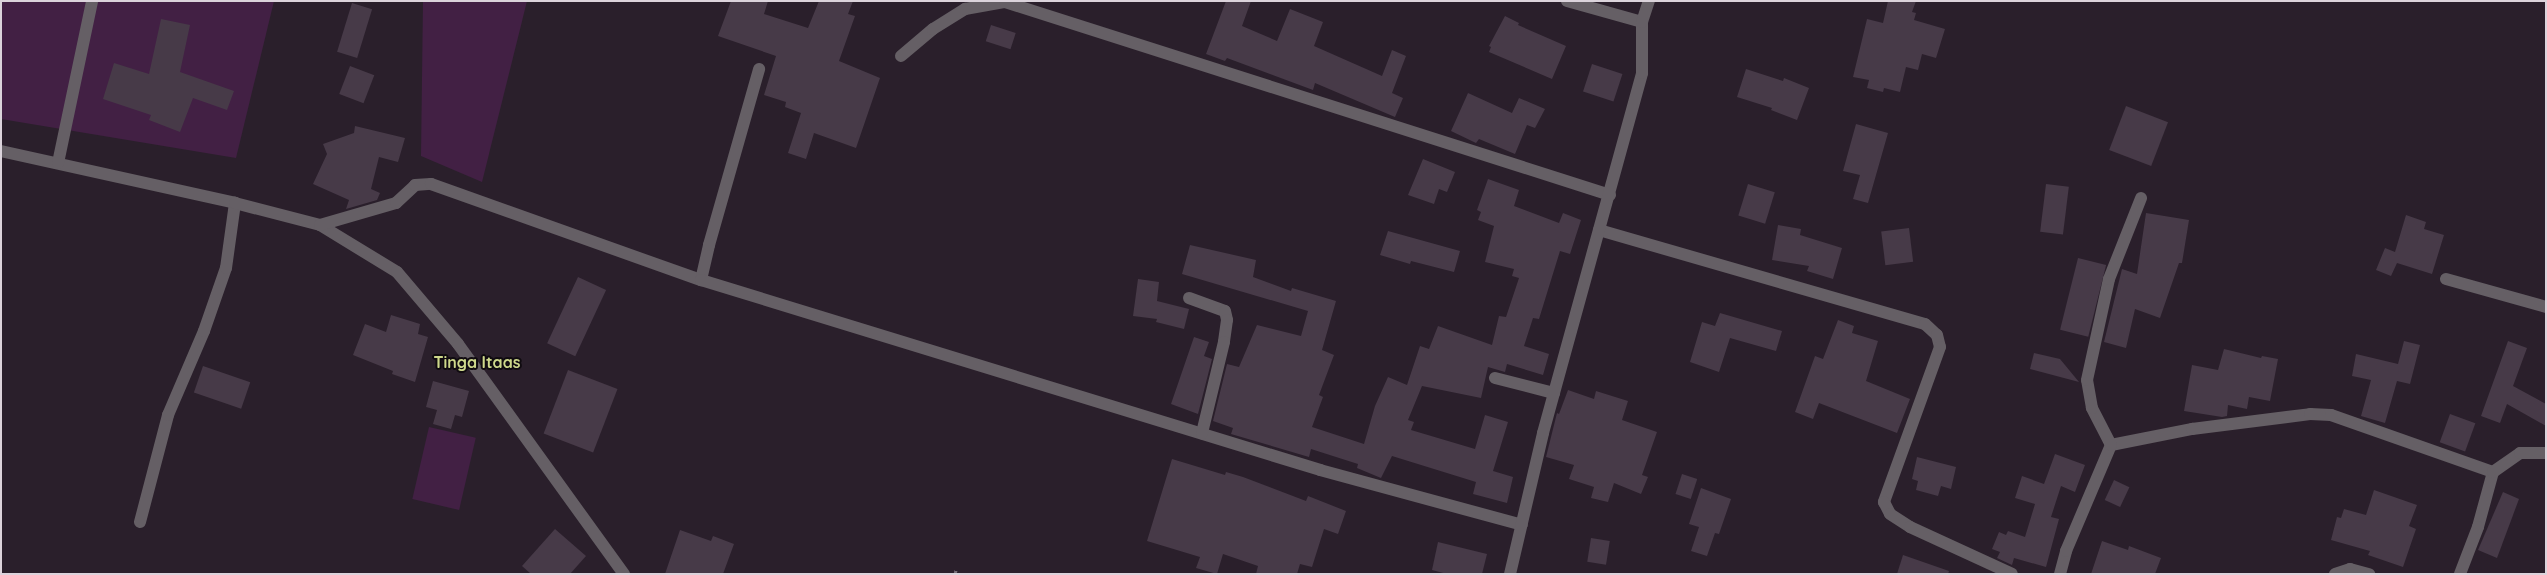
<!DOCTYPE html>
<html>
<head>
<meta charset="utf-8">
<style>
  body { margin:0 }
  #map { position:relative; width:2547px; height:575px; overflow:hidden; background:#2a1f2b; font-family:Quicksand,sans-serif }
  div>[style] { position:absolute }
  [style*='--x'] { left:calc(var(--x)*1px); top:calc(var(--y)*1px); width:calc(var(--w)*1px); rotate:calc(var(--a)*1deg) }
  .green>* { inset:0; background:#422044; transform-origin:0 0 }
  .building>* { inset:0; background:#473a48; transform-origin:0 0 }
  .path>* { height:3px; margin-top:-1.5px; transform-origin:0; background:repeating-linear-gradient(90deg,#786f79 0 4px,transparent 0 6.5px) }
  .service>* { height:12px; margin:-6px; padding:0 6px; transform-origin:6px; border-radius:6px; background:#655f65 }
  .minor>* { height:12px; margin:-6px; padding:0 6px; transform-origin:6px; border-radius:6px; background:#655f65 }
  span { translate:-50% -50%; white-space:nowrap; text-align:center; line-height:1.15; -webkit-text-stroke:4px #100b10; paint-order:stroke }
  .quarter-label { font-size:16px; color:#ced88b; font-weight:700 }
  .frame { position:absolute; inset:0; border:2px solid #dbd3db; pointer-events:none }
</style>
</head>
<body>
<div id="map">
  <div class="green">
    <i style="clip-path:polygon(1px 1px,274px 1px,236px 158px,1px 119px)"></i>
    <i style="clip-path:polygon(423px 1px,527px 1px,482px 182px,421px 156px)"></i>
    <i style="left:429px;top:427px;width:48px;height:74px;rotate:13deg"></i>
  </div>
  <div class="building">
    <i style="clip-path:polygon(731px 1px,768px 1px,764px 14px,808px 28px,819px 1px,853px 1px,848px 14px,855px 16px,839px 61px,880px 78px,856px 148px,814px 133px,806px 159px,788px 153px,801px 113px,785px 107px,786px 102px,764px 95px,776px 56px,718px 36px)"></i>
    <i style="clip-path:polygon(1226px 1px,1251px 1px,1242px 26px,1277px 41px,1290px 9px,1323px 22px,1314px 46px,1382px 76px,1392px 50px,1406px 56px,1392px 93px,1403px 98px,1395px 117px,1315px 83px,1313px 90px,1227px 58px,1225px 61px,1206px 54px)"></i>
    <i style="clip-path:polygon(1888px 1px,1916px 1px,1912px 12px,1916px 13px,1914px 20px,1945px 29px,1936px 58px,1922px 54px,1918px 70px,1906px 67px,1900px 92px,1884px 88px,1883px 92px,1867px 88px,1869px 80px,1853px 77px,1867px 19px,1883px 23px)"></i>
    <i style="left:352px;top:3px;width:21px;height:51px;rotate:17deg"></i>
    <i style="clip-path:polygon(1505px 16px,1519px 23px,1518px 25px,1566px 46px,1552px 79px,1489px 52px,1491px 47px,1489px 46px)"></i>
    <i style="clip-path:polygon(161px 19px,190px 25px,180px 72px,234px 91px,227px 110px,193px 98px,180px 132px,149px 120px,151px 115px,103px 99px,114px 63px,149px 74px)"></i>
    <i style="left:991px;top:25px;width:26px;height:17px;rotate:18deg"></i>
    <i style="left:1592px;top:64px;width:32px;height:29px;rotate:18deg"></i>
    <i style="left:350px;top:66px;width:26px;height:30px;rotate:21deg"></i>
    <i style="clip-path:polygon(1746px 69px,1783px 81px,1784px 78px,1809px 88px,1797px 120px,1771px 110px,1772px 108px,1737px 97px)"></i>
    <i style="clip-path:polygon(1468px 93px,1512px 113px,1519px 98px,1545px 109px,1535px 128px,1527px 125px,1515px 154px,1479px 139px,1476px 143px,1451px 131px)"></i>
    <i style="left:2126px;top:106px;width:45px;height:47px;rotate:21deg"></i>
    <i style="clip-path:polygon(1856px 124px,1888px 133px,1868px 203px,1853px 199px,1860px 175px,1843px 171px)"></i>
    <i style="clip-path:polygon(355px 126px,405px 138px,398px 162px,379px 157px,371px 189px,380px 193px,377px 200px,346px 209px,349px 200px,313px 184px,327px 154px,323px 144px,354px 133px)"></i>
    <i style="clip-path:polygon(1423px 159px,1455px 172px,1447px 192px,1439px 189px,1434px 204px,1408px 195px)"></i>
    <i style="clip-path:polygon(1488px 179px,1519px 190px,1514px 206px,1559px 223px,1563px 213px,1581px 220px,1570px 254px,1560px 251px,1539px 319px,1533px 318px,1524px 346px,1549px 354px,1543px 375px,1507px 364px,1505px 372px,1488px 367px,1481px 398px,1422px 386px,1408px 420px,1414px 422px,1411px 430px,1475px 449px,1485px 415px,1508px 422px,1493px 471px,1513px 477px,1507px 503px,1473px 494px,1476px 482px,1392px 456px,1381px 478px,1357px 468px,1358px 464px,1311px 449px,1309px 457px,1231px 434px,1233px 428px,1213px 421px,1227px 364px,1239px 367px,1257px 325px,1301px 336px,1308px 311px,1182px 274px,1190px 245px,1256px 260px,1253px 277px,1291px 291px,1292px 288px,1336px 301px,1322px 350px,1334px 355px,1319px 395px,1323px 397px,1312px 427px,1364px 444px,1375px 406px,1388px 377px,1407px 385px,1420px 346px,1429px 349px,1438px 326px,1492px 345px,1499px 316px,1506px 317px,1519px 278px,1512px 276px,1514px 269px,1485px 262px,1494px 226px,1478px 220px,1481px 212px,1477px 210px)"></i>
    <i style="left:1748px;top:184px;width:28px;height:33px;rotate:17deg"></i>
    <i style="left:2046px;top:184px;width:23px;height:48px;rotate:7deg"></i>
    <i style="clip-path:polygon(2146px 213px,2189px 220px,2182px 263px,2179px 263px,2160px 318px,2135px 309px,2126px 348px,2104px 342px,2122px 269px,2137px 274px)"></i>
    <i style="clip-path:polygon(2406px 215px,2426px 222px,2424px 229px,2444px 235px,2432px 274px,2397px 263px,2391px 276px,2376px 270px,2385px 248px,2395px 252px)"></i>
    <i style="clip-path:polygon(1778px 225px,1801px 229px,1800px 235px,1842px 248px,1833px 279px,1807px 271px,1809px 266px,1772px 260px)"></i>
    <i style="left:1909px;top:228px;width:34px;height:28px;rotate:83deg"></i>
    <i style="clip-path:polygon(1388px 231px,1460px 251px,1454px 272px,1411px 261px,1410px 264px,1380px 255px)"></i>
    <i style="left:2078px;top:258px;width:29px;height:74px;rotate:14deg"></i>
    <i style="left:578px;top:277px;width:31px;height:73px;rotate:25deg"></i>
    <i style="clip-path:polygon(1138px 279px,1159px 282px,1157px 301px,1189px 309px,1184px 329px,1156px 322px,1157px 319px,1133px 316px)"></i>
    <i style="clip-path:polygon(1720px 313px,1782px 331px,1776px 351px,1730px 338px,1719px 372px,1690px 362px,1702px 322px,1715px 326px)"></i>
    <i style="clip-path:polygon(391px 315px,420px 324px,418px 334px,428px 337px,415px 382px,392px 374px,393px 371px,353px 355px,365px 324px,386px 332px)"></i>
    <i style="clip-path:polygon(1838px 320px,1854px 326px,1852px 333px,1878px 341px,1866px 381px,1910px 399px,1897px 433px,1819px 403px,1813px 419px,1795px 412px,1815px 356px,1823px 359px)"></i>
    <i style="clip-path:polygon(1194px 337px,1209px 342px,1204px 356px,1212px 359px,1198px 414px,1171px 404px)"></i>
    <i style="clip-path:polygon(2404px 341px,2420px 345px,2410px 384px,2397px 381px,2385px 423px,2361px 416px,2371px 380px,2352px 376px,2356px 354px,2398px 364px)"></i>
    <i style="clip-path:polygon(2508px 341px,2527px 348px,2513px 386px,2546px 404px,2546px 426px,2507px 404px,2500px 423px,2481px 416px)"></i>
    <i style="clip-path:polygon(2224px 349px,2261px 358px,2262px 356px,2278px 359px,2270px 401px,2249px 397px,2247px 409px,2228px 405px,2227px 416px,2222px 417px,2184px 411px,2192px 365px,2218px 370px)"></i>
    <i style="clip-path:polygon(2034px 353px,2060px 359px,2079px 382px,2030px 369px)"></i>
    <i style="left:203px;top:366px;width:50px;height:28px;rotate:19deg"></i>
    <i style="left:568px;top:370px;width:53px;height:68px;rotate:21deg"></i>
    <i style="clip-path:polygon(433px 381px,469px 391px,462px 417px,455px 415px,451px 429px,433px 424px,437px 410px,426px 407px)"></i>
    <i style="clip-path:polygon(1568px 390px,1594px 399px,1596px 391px,1628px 401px,1622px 420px,1657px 432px,1642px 475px,1648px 477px,1641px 494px,1614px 483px,1608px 502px,1591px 498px,1594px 487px,1569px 479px,1574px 465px,1546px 457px,1557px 413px,1559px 414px)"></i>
    <i style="left:2450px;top:414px;width:27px;height:30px;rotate:20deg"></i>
    <i style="clip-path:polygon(2055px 454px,2085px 465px,2075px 492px,2061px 486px,2051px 517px,2059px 519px,2046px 567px,2014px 558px,2012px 565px,1997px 558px,2000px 552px,1992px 549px,1999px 532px,2006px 535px,2008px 531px,2025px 537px,2035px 504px,2015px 498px,2022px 476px,2044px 484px)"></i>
    <i style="clip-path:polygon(1917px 457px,1956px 467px,1951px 489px,1941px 486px,1938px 496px,1916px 490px,1918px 481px,1912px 479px)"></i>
    <i style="clip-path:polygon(1172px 459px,1225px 475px,1226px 472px,1243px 477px,1306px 501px,1308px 496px,1346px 511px,1338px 534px,1324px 529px,1312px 567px,1300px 564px,1297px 574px,1256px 574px,1258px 566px,1223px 554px,1217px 574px,1196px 568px,1200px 557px,1147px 541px)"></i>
    <i style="left:1682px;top:474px;width:16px;height:21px;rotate:18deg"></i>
    <i style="left:2114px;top:480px;width:17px;height:22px;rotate:25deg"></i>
    <i style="clip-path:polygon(1701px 488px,1731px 499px,1719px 534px,1715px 533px,1707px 556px,1691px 551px,1699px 527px,1689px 524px)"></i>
    <i style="clip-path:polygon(2374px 490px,2417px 505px,2409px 526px,2416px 529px,2403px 567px,2368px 555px,2370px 551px,2331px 540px,2337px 517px,2341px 518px,2344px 509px,2366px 515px)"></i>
    <i style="clip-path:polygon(2503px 492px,2519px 499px,2497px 558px,2478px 550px)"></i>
    <i style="clip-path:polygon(555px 529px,586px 556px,570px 574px,531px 574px,522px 566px)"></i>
    <i style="clip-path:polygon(680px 530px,711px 541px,713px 536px,734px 544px,723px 574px,665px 574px)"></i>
    <i style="left:1591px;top:538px;width:19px;height:24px;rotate:9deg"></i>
    <i style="clip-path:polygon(2102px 541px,2128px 550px,2129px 546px,2161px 558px,2155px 574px,2091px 574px)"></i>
    <i style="clip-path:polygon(1438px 542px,1487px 554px,1482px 574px,1447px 574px,1432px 570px)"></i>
    <i style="clip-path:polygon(1903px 555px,1949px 571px,1948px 574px,1897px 574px)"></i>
  </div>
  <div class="path">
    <i style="--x:955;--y:574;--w:4;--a:-76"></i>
  </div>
  <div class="service">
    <i style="--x:1495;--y:378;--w:61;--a:14.3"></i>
    <i style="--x:140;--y:522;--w:111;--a:-75.3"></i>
    <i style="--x:168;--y:415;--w:91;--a:-66.8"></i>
    <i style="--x:204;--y:331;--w:67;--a:-70.8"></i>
    <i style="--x:226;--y:268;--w:66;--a:-82.1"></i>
  </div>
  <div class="minor">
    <i style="--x:1567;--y:1;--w:78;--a:15.6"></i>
    <i style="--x:901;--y:56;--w:42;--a:-40.2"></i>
    <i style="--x:933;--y:29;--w:38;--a:-32"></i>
    <i style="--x:965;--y:9;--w:41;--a:-9.9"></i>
    <i style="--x:1005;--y:2;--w:635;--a:17.69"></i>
    <i style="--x:1;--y:151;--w:240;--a:12.5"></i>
    <i style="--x:235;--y:203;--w:88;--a:14.5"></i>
    <i style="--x:320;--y:225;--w:90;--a:31.4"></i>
    <i style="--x:397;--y:272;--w:94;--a:49.7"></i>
    <i style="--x:458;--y:344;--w:284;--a:54.2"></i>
    <i style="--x:58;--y:163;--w:166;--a:-78.1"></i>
    <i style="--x:320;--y:225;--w:79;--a:-16.1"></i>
    <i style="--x:396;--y:203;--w:26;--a:-43"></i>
    <i style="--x:415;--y:185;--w:16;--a:-4"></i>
    <i style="--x:431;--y:184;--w:287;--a:19.6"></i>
    <i style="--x:701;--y:280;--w:36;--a:-77"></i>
    <i style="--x:709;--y:245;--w:183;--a:-74.1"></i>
    <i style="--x:1599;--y:230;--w:339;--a:16.1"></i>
    <i style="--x:1925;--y:324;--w:16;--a:43"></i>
    <i style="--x:1937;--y:335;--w:12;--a:76"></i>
    <i style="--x:1940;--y:347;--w:165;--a:109.9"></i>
    <i style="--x:1884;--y:502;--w:13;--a:63"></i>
    <i style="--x:1890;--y:514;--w:24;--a:33"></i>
    <i style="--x:1910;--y:527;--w:112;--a:24.7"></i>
    <i style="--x:2446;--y:279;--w:104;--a:15.6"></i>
    <i style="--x:701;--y:280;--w:648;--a:17.06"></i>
    <i style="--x:1320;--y:470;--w:209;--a:15.2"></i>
    <i style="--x:1189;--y:298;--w:38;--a:20"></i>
    <i style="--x:1225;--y:311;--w:9;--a:77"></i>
    <i style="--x:1227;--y:320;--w:22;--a:98"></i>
    <i style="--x:1224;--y:342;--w:94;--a:103.6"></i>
    <i style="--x:2111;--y:445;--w:83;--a:-11.2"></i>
    <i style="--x:2192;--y:429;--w:119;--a:-7.2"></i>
    <i style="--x:2310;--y:414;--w:21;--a:3"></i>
    <i style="--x:2331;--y:415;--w:172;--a:19.4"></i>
    <i style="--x:2493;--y:472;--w:57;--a:105.3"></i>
    <i style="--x:2478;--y:527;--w:50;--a:111"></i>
    <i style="--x:2493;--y:472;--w:33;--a:-35"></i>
    <i style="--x:2520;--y:453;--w:26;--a:0"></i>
    <i style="--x:1510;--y:574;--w:145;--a:-76.8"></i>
    <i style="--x:1543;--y:433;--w:373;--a:-74.6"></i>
    <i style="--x:1642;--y:73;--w:51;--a:-90"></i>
    <i style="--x:1642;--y:22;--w:22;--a:-72"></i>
    <i style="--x:2060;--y:574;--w:24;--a:-75"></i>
    <i style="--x:2066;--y:551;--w:115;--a:-67"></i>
    <i style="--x:2111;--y:445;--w:42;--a:-117.2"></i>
    <i style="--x:2092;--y:408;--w:28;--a:-100"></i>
    <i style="--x:2087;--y:380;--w:103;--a:-77.7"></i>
    <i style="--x:2109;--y:279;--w:87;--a:-68.4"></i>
    <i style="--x:2335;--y:574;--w:16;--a:-18"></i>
    <i style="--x:2350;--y:569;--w:20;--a:15"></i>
  </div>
  <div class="quarter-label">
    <span style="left:477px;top:362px">Tinga Itaas</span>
  </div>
  <div class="frame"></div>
</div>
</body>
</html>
